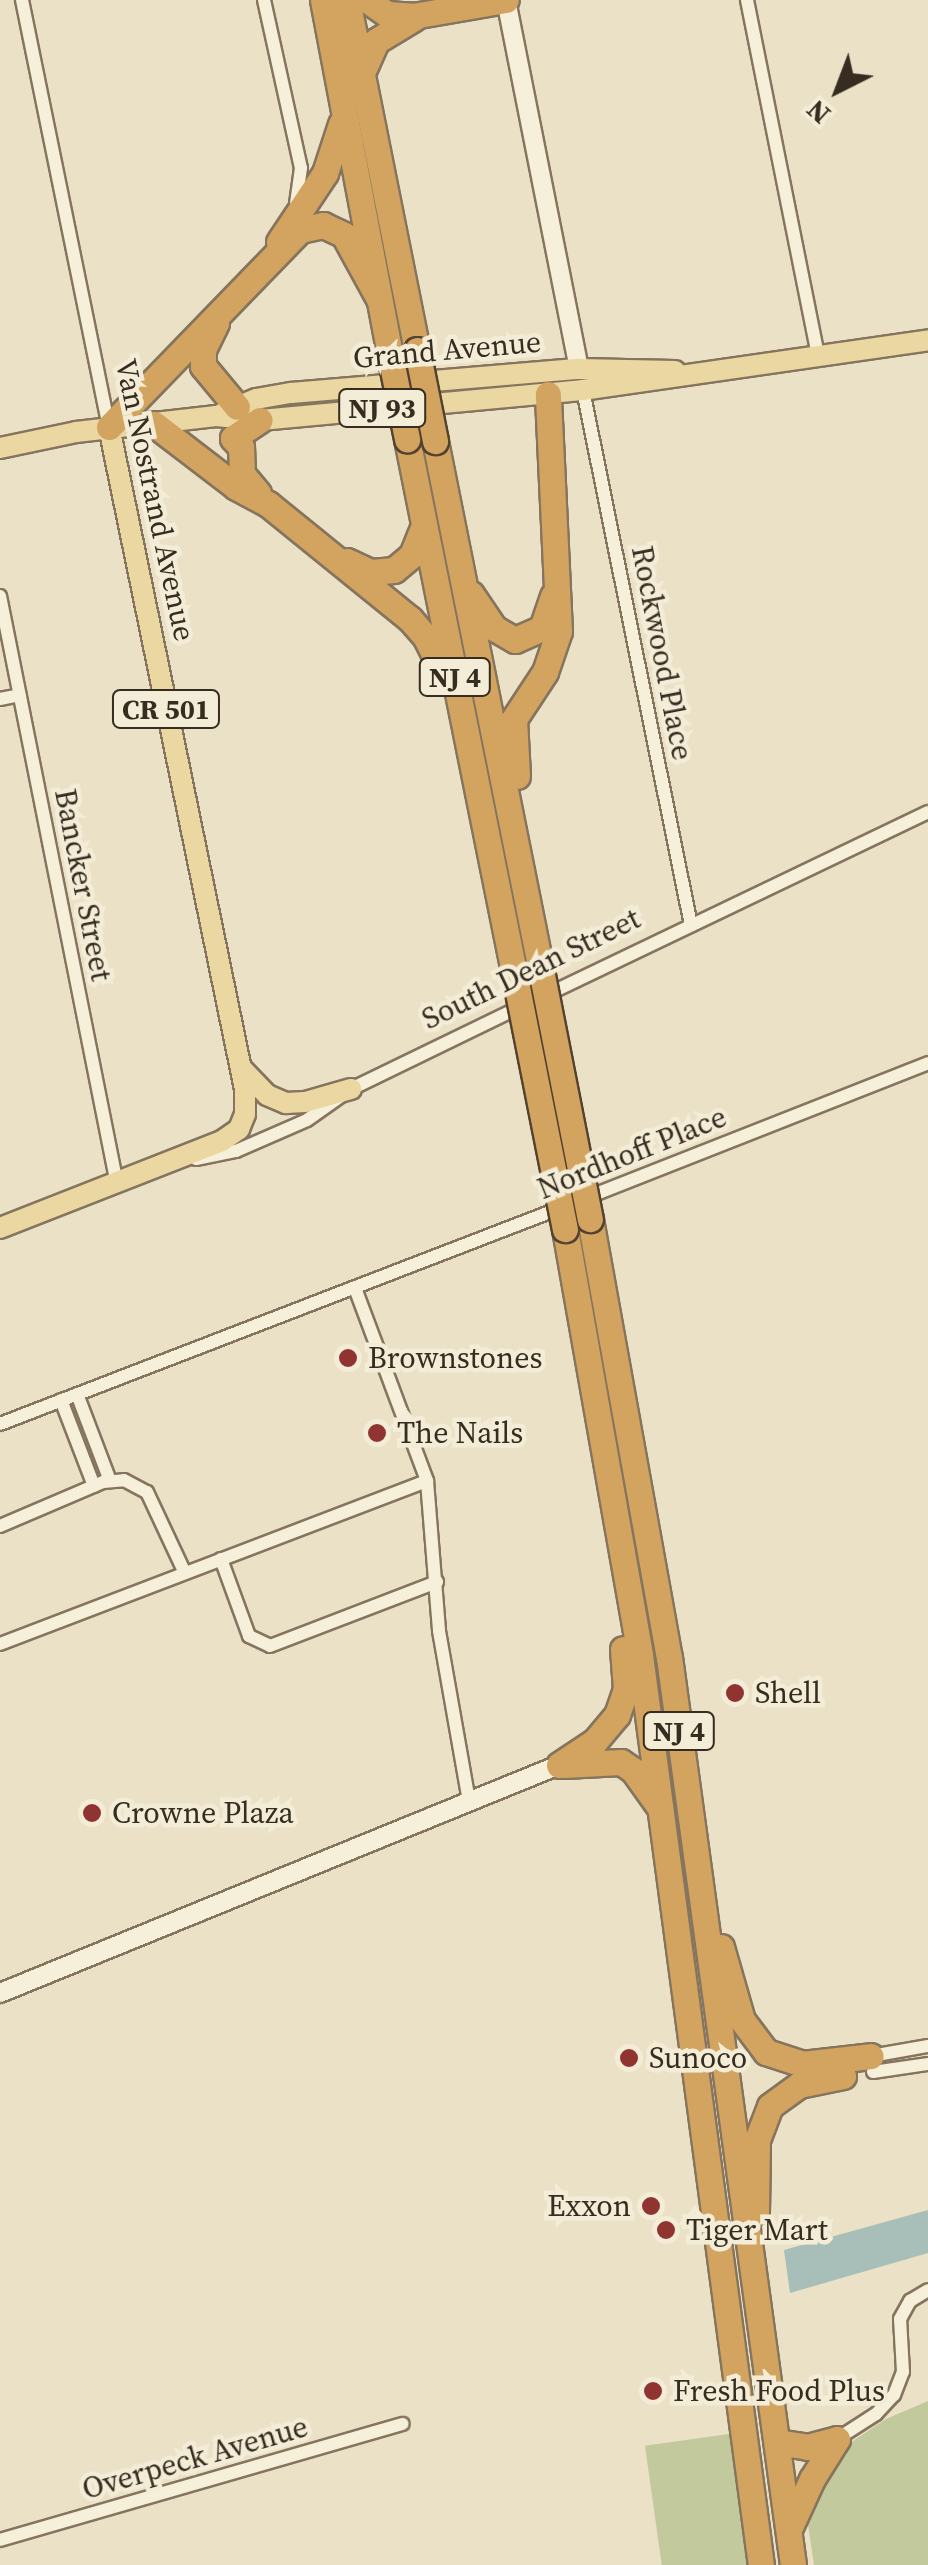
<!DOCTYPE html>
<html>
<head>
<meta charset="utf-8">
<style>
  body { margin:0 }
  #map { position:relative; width:928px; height:2565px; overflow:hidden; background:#ebe1c7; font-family:"Source Serif 4",serif }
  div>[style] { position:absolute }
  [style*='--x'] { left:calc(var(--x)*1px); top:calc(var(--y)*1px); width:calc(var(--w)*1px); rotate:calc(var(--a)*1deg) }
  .green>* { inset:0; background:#c2c99c; transform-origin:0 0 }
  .water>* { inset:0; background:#a8bfb9 }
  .roads { filter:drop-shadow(2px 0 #85745e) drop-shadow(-2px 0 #85745e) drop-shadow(0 2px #85745e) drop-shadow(0 -2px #85745e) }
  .street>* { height:12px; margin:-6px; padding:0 6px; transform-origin:6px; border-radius:6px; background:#f6efda }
  .secondary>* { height:18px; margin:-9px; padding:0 9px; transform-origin:9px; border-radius:9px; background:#f6efda }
  .primary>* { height:20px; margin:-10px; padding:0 10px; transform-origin:10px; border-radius:10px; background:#ebd7a2 }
  .highway>* { height:25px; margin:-12.5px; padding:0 12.5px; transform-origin:12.5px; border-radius:12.5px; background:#d3a45f }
  .bridges { filter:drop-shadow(2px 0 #544231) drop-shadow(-2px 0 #544231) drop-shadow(0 2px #544231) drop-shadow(0 -2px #544231) }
  .highway-bridge>* { height:25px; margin:-12.5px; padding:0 12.5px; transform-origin:12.5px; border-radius:12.5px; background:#d3a45f }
  .dots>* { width:28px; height:28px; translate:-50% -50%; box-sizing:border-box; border:5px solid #f3ecd6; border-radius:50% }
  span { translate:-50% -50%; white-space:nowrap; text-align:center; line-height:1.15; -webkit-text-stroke:9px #f3ecd6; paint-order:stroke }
  .shield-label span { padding:2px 8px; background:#f3ecd6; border:2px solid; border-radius:8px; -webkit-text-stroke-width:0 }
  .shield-label { font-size:28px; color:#372c20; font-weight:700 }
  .street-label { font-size:30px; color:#372c20 }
  .poi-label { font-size:30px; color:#372c20 }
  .left { translate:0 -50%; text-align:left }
  .right { translate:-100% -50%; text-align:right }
  .north { position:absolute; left:788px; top:40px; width:100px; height:100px; -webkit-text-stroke:8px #f3ecd6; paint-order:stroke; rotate:222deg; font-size:28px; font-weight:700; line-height:40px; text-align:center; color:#372c20 }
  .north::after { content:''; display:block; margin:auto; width:35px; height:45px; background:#372c20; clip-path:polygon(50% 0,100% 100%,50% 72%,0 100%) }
</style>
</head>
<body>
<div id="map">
  <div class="green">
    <i style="clip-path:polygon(928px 2401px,928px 2565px,814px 2565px,807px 2518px,832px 2455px,886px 2419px)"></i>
    <i style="left:743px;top:2432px;width:134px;height:99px;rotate:82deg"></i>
  </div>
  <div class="water">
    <i style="clip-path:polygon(928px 2210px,928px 2253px,790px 2293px,784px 2250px)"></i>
  </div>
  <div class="roads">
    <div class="street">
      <i style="--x:22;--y:0;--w:436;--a:78.5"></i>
      <i style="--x:264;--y:0;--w:172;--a:77.6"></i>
      <i style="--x:301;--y:168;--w:35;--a:98"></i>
      <i style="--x:747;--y:0;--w:362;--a:78.7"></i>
      <i style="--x:583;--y:390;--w:546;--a:78.59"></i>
      <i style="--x:0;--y:596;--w:600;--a:78.75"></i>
      <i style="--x:0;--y:699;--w:20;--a:-11"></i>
      <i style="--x:542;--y:997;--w:428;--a:-25.6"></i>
      <i style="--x:196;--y:1159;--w:41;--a:-11.3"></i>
      <i style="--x:236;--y:1151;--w:77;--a:-23.6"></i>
      <i style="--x:307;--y:1120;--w:54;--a:-35.2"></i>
      <i style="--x:351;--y:1089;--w:192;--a:-25.9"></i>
      <i style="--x:586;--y:1198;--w:368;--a:-21.5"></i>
      <i style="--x:355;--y:1288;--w:206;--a:69.5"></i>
      <i style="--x:427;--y:1481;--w:150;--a:85.4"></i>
      <i style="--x:439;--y:1631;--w:174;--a:80"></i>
      <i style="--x:77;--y:1394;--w:93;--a:69.2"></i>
      <i style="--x:61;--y:1400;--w:92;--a:69"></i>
      <i style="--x:0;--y:1424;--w:603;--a:-21.08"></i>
      <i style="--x:0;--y:1526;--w:112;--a:-23.1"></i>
      <i style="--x:103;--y:1482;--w:21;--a:-5"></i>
      <i style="--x:124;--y:1480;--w:26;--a:28"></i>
      <i style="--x:147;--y:1492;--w:89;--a:64.9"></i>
      <i style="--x:221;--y:1559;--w:82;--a:70"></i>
      <i style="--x:249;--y:1636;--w:23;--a:25"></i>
      <i style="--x:270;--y:1646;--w:179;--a:-21"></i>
      <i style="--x:0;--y:1644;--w:457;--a:-20.9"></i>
      <i style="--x:871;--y:2056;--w:58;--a:-10"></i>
      <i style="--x:873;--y:2072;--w:56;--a:-8.3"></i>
      <i style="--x:837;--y:2439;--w:46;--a:-32.7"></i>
      <i style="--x:876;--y:2414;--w:26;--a:-47"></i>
      <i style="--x:894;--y:2395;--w:25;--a:-69"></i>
      <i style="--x:903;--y:2372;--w:53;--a:-93.2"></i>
      <i style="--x:900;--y:2319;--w:21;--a:-61"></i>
      <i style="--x:910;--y:2301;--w:21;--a:-31"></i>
      <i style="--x:0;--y:2540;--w:419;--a:-16.1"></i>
    </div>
    <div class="secondary">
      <i style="--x:506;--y:0;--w:376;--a:78.8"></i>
      <i style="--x:0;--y:1993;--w:604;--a:-22.19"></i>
    </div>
    <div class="primary">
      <i style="--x:223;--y:413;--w:36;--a:-23"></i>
      <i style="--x:256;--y:399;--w:36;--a:-10"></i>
      <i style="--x:291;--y:393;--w:289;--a:-4.8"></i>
      <i style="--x:579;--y:369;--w:96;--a:1.2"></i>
      <i style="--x:0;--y:448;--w:78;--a:-11.9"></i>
      <i style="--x:76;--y:432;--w:141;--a:-6.5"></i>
      <i style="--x:216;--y:416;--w:44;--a:5.2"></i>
      <i style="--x:260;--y:420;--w:324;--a:-5.3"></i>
      <i style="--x:583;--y:390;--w:349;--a:-8.2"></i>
      <i style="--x:243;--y:1070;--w:35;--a:46"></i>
      <i style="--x:267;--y:1095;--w:21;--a:23"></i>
      <i style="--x:286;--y:1103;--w:19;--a:-3"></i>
      <i style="--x:305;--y:1102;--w:48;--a:-15.8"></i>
      <i style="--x:0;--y:1228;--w:238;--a:-21.4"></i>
      <i style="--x:222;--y:1141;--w:21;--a:-35"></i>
      <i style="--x:239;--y:1129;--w:16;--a:-68"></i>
      <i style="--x:245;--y:1114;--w:25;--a:-90"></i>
      <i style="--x:245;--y:1089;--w:676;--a:-101.61"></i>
    </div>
    <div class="highway">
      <i style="--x:323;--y:0;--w:371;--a:79.3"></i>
      <i style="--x:347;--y:0;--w:357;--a:78.7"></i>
      <i style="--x:367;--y:0;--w:24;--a:35"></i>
      <i style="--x:387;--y:14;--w:26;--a:4"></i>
      <i style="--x:413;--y:16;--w:94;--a:-9.8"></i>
      <i style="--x:362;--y:73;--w:35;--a:-66"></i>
      <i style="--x:376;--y:41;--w:44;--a:-31.2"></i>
      <i style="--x:279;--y:242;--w:83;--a:-56.3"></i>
      <i style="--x:325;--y:173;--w:52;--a:-71.9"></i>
      <i style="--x:216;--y:323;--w:30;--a:116"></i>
      <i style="--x:203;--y:350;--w:16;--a:90"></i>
      <i style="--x:203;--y:366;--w:53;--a:50.3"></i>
      <i style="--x:154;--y:424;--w:103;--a:37.5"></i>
      <i style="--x:236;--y:487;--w:36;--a:28"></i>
      <i style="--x:268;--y:504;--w:183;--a:39"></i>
      <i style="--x:410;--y:619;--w:23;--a:49"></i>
      <i style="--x:425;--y:636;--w:45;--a:63.4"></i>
      <i style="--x:109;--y:427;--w:274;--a:-45.9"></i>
      <i style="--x:300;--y:230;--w:24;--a:-12"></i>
      <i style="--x:323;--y:225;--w:23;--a:25"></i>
      <i style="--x:344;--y:235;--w:73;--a:61.3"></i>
      <i style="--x:407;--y:439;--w:554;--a:78.65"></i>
      <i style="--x:435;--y:441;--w:540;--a:78.67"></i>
      <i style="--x:258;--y:493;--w:25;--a:-130"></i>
      <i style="--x:242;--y:474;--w:27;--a:-92"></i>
      <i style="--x:241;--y:447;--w:12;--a:-132"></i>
      <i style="--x:233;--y:438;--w:32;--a:-34"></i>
      <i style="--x:347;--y:561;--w:26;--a:25"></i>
      <i style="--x:371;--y:572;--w:23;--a:-5"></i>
      <i style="--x:394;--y:570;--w:23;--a:-40"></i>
      <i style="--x:412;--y:555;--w:31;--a:-68"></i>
      <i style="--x:471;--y:594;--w:41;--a:55.9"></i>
      <i style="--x:494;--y:628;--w:24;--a:30"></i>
      <i style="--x:515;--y:640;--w:30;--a:-24"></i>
      <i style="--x:542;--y:628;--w:34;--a:-71"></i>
      <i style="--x:517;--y:776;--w:57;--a:-93"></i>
      <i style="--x:514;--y:719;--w:56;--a:-56.6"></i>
      <i style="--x:545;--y:672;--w:43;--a:-71.1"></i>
      <i style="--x:559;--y:631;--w:237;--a:-92.7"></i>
      <i style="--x:590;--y:1219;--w:445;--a:79.8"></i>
      <i style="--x:669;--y:1657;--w:916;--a:82.22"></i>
      <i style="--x:565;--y:1229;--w:433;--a:80"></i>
      <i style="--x:640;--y:1655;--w:918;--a:82.43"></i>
      <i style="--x:559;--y:1765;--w:43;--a:-33.7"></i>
      <i style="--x:595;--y:1741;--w:34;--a:-50"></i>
      <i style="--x:617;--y:1715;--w:28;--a:-71"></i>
      <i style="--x:626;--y:1689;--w:40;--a:-94.3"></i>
      <i style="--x:564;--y:1765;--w:57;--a:-3"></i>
      <i style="--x:621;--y:1762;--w:14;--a:34"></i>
      <i style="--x:633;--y:1770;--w:43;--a:54.5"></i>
      <i style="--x:721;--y:1947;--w:76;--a:74"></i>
      <i style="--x:742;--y:2020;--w:40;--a:53"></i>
      <i style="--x:766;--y:2052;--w:38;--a:18"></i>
      <i style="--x:802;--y:2064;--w:69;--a:-6.6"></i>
      <i style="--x:756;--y:2212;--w:72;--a:-89.2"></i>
      <i style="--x:757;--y:2140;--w:36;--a:-69"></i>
      <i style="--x:770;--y:2106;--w:36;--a:-36"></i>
      <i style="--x:799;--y:2085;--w:45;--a:-11.6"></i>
      <i style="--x:777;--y:2442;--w:30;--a:9"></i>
      <i style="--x:807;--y:2447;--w:31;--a:-15"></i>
      <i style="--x:790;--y:2527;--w:53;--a:-65.4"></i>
      <i style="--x:812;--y:2479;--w:47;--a:-58"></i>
    </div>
  </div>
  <div class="bridges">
    <div class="highway-bridge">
      <i style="--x:417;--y:350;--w:93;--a:78.8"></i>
      <i style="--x:392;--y:365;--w:76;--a:78.5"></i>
      <i style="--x:541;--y:970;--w:254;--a:78.9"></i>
      <i style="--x:516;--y:982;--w:252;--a:78.8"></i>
    </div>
  </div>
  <div class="dots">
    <i style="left:348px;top:1358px;background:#903432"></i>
    <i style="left:377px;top:1433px;background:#903432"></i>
    <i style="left:735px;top:1693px;background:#903432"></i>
    <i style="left:92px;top:1813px;background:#903432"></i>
    <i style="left:629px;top:2058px;background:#903432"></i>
    <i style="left:651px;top:2206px;background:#903432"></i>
    <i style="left:666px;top:2230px;background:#903432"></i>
    <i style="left:653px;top:2391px;background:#903432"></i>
  </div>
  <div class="shield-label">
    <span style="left:382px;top:408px">NJ 93</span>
    <span style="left:455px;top:677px">NJ 4</span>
    <span style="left:166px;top:709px">CR 501</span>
    <span style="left:679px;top:1731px">NJ 4</span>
  </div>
  <div class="street-label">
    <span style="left:447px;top:350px;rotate:-5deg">Grand Avenue</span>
    <span style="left:155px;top:500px;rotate:78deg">Van Nostrand Avenue</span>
    <span style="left:662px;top:653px;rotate:79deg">Rockwood Place</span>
    <span style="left:83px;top:885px;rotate:79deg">Bancker Street</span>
    <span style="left:531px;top:969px;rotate:-26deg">South Dean Street</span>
    <span style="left:632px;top:1153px;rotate:-22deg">Nordhoff Place</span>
    <span style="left:195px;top:2458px;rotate:-16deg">Overpeck Avenue</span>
  </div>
  <div class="poi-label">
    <span class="left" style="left:368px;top:1358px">Brownstones</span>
    <span class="left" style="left:397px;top:1433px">The Nails</span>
    <span class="left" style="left:755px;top:1693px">Shell</span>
    <span class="left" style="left:112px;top:1813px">Crowne Plaza</span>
    <span class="left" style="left:649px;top:2058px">Sunoco</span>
    <span class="right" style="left:631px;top:2206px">Exxon</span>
    <span class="left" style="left:686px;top:2230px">Tiger Mart</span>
    <span class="left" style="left:673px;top:2391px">Fresh Food Plus</span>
  </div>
  <div class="north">N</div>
</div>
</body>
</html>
